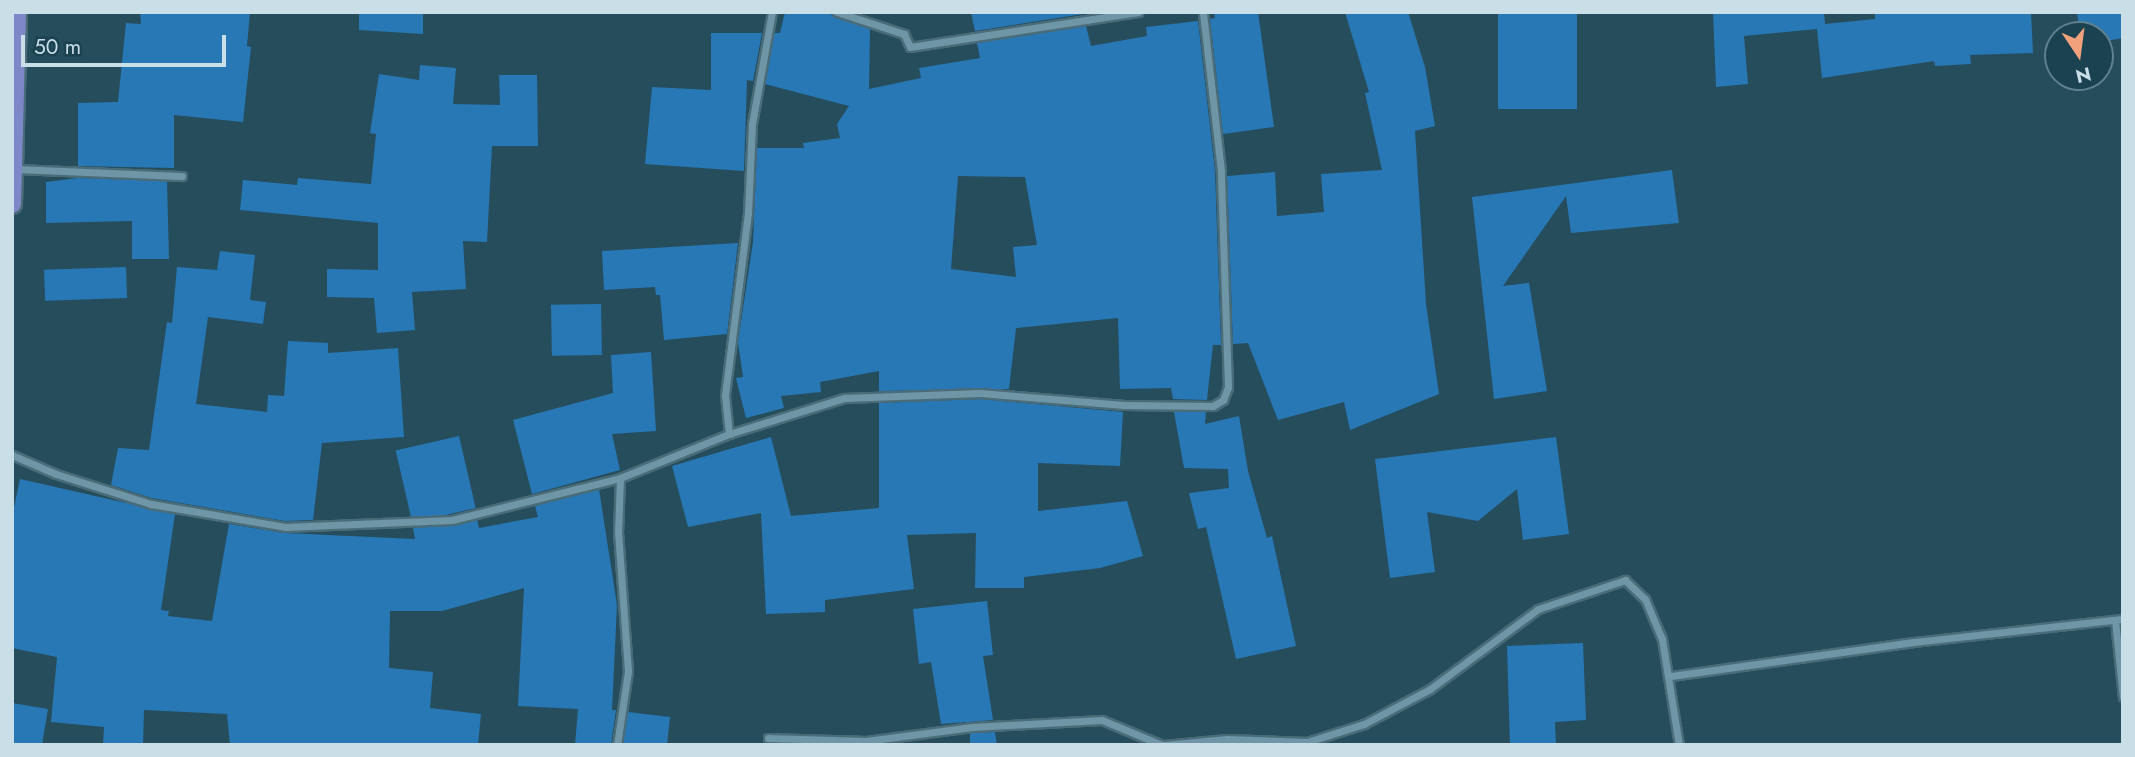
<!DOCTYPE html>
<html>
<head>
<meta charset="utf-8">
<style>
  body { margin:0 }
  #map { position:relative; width:2135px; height:757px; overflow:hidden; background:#264d5c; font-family:Jost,sans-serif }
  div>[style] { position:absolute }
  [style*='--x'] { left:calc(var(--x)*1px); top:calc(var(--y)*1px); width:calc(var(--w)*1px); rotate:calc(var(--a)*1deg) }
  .building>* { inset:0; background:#2878b6; transform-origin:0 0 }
  .roads { filter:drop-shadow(2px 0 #4a6c79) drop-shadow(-2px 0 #4a6c79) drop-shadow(0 2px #4a6c79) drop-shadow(0 -2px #4a6c79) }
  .minor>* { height:7px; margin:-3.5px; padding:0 3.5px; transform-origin:3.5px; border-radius:3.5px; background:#6e96a7 }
  .primary>* { height:18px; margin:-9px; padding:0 9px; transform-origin:9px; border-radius:9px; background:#7e88c8 }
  span { translate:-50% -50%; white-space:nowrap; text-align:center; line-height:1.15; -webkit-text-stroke:5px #1b4251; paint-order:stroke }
  .frame { position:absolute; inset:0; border:14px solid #c9dee7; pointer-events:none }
  .north { position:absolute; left:2044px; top:21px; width:70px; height:70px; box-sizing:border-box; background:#1b4251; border:2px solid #61808d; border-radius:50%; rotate:167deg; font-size:19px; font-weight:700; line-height:28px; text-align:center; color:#c9dee7 }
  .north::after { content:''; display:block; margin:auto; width:24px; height:32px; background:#f1a17c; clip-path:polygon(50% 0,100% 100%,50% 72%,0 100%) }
  .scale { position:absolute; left:21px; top:35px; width:205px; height:32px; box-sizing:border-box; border:4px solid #c9dee7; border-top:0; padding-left:9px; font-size:21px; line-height:24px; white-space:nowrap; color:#c9dee7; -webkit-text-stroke:5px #1b4251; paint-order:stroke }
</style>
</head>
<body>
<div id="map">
  <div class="building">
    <i style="clip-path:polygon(140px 12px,250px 12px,247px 46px,251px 47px,243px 122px,174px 115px,174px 168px,78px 166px,78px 103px,118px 102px,126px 23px,141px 24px)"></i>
    <i style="clip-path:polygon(359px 12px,423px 12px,423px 34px,359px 30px)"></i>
    <i style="clip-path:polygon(evenodd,785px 12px,825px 12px,870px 29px,869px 89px,921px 78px,919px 68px,980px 58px,977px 43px,1086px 26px,1091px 46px,1147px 36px,1146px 27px,1198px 21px,1215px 171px,1221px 345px,1213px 345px,1207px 400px,1173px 399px,1171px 388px,1120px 389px,1118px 318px,1016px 328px,1009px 389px,879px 391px,879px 371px,820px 382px,821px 392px,781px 396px,784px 408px,746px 418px,736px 378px,743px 377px,738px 342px,753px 242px,757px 148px,804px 148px,803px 143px,840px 138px,837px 124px,849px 106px,765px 84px,774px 33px,780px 33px,785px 12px,958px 176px,1025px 177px,1037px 245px,1013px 247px,1016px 277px,951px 269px,958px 176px)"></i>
    <i style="clip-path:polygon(971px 12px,1082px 12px,1083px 14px,975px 31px)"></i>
    <i style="clip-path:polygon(1214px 12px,1258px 12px,1274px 127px,1223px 134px,1210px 19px,1215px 18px)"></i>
    <i style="clip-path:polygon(1345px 12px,1408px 12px,1425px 67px,1435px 126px,1415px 131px,1426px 304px,1439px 394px,1350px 430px,1344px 402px,1278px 420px,1248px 343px,1233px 344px,1227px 176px,1275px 172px,1277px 216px,1324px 212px,1321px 174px,1382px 170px,1365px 93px,1369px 92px)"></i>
    <i style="left:1498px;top:12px;width:79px;height:97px"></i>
    <i style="clip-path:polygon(1713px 12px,1824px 12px,1825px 24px,1875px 19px,1875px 12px,2031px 12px,2033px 53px,1970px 55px,1971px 64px,1935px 66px,1934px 61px,1822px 78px,1817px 29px,1744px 36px,1748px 84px,1716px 87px)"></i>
    <i style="clip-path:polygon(2077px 12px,2123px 12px,2123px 38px,2100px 42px,2100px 35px,2080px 35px)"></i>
    <i style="clip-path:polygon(711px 33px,762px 33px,753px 81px,747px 80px,744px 171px,645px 164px,652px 87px,711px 90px)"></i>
    <i style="clip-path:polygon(420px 65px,456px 68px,453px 104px,500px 105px,499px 75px,537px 75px,538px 146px,492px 146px,487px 242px,463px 241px,466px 289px,412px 292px,415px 330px,377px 333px,374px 298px,327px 297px,327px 269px,378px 270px,378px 223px,240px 210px,243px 180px,297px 185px,298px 178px,371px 184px,376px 134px,370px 133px,379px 74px,419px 80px)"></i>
    <i style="clip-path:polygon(1672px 170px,1679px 223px,1571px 233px,1566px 196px,1503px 286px,1529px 283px,1547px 391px,1494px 399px,1472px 197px)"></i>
    <i style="clip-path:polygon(78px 178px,167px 181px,169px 259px,132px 259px,132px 221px,46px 223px,46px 182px)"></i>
    <i style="clip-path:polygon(738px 243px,727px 334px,664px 340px,660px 295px,656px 295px,655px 287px,604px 290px,602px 251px)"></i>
    <i style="clip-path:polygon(220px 251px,255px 255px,250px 300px,266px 302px,263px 324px,208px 317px,196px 404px,267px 412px,268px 395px,284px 396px,288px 341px,328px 343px,328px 353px,398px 348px,404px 437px,322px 443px,313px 520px,285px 521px,152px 498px,111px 485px,118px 448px,149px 450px,167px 322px,172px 323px,177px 267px,217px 270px)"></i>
    <i style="left:126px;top:267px;width:31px;height:82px;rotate:88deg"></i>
    <i style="left:601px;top:304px;width:51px;height:50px;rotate:89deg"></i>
    <i style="clip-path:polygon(651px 352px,656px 431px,612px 434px,620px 470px,532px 494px,513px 420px,613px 393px,611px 355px)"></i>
    <i style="clip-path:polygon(980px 399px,1123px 412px,1120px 466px,1038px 463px,1038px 511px,1127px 501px,1143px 556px,1100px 568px,1024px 577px,1024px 588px,975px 588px,976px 533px,907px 535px,914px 589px,825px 600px,825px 612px,766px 614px,761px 513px,688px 527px,672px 466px,771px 437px,791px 516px,879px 508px,879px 403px)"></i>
    <i style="clip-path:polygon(1174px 412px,1206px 412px,1205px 424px,1239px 416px,1248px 471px,1267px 538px,1272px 536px,1296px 646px,1236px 659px,1206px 527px,1198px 529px,1189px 493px,1229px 488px,1228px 469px,1184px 468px)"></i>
    <i style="left:459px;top:436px;width:74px;height:65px;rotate:77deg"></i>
    <i style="clip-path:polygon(1556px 437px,1569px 534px,1523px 540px,1517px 489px,1478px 521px,1427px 512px,1435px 572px,1390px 578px,1375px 459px)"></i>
    <i style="clip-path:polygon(20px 479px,175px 514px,161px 610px,169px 611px,168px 616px,212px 621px,229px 524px,284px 533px,415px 539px,413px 528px,477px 520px,479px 528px,538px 517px,535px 506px,599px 489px,617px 605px,612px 710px,616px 710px,611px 745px,575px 745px,578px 709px,518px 706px,524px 588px,442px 611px,390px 611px,389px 668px,433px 672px,430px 708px,481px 714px,478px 745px,230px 745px,227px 714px,144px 710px,143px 745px,103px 745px,104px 727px,51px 722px,57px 657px,12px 648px,12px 517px)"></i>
    <i style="clip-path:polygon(987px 601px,993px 655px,983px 656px,993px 720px,941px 724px,931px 662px,919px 664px,913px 609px)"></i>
    <i style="clip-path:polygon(1583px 643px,1586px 720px,1555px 722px,1556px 745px,1510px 745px,1507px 646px)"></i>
    <i style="clip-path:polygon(12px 703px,48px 709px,42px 745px,12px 745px)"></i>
    <i style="clip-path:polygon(628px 712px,670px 717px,667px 745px,623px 745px)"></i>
    <i style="clip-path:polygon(995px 732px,997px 745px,970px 745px,970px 733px)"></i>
  </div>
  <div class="roads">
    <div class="minor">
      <i style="--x:837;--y:12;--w:71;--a:18.2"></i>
      <i style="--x:904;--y:34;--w:14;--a:65"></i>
      <i style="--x:910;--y:47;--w:231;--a:-8.7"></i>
      <i style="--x:14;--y:169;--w:168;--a:2.4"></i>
      <i style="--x:729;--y:434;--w:39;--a:-96"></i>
      <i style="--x:725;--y:395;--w:183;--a:-82.8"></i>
      <i style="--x:748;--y:213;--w:89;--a:-87.4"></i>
      <i style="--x:752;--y:124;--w:114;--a:-79.9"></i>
      <i style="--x:12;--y:455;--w:48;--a:23.4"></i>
      <i style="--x:56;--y:474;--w:100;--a:17.5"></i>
      <i style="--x:151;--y:504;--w:136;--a:9.7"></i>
      <i style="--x:285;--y:527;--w:167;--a:-2.4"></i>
      <i style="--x:452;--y:520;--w:173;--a:-14"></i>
      <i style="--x:620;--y:478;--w:118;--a:-22"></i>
      <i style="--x:729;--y:434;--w:121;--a:-17.4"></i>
      <i style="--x:844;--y:398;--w:136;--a:-2.1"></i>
      <i style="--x:980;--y:393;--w:144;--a:4.8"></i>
      <i style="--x:1124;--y:405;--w:89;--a:0.6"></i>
      <i style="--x:1213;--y:406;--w:12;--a:-31"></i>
      <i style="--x:1223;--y:400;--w:14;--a:-69"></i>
      <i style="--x:1228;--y:387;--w:216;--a:-91.9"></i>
      <i style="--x:1221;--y:171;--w:160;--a:-96.5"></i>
      <i style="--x:2115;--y:620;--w:77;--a:84.1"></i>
      <i style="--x:1671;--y:676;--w:245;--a:-8"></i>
      <i style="--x:1914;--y:642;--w:210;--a:-6.3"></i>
      <i style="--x:768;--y:738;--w:98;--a:1.8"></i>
      <i style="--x:866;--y:741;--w:107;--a:-7.5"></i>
      <i style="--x:972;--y:727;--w:130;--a:-3.1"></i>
      <i style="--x:1102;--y:720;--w:65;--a:22.6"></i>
      <i style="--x:617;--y:745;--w:75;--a:-81.5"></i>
      <i style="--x:628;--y:671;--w:138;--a:-94.1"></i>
      <i style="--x:618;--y:533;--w:55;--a:-87.9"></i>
      <i style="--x:1164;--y:745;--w:63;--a:-5.4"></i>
      <i style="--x:1227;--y:739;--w:80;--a:2.1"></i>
      <i style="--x:1307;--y:742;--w:60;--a:-17.5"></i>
      <i style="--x:1364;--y:724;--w:75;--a:-27.9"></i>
      <i style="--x:1430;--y:689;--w:134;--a:-36.5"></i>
      <i style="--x:1538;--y:609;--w:92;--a:-18.4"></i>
      <i style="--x:1625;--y:580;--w:28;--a:44"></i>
      <i style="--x:1645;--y:599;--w:43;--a:67"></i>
      <i style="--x:1662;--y:639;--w:107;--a:80.9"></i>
    </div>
    <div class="primary">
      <i style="--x:12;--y:204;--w:192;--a:-88.5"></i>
    </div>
  </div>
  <div class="frame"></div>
  <div class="north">N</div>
  <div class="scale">50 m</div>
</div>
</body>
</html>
